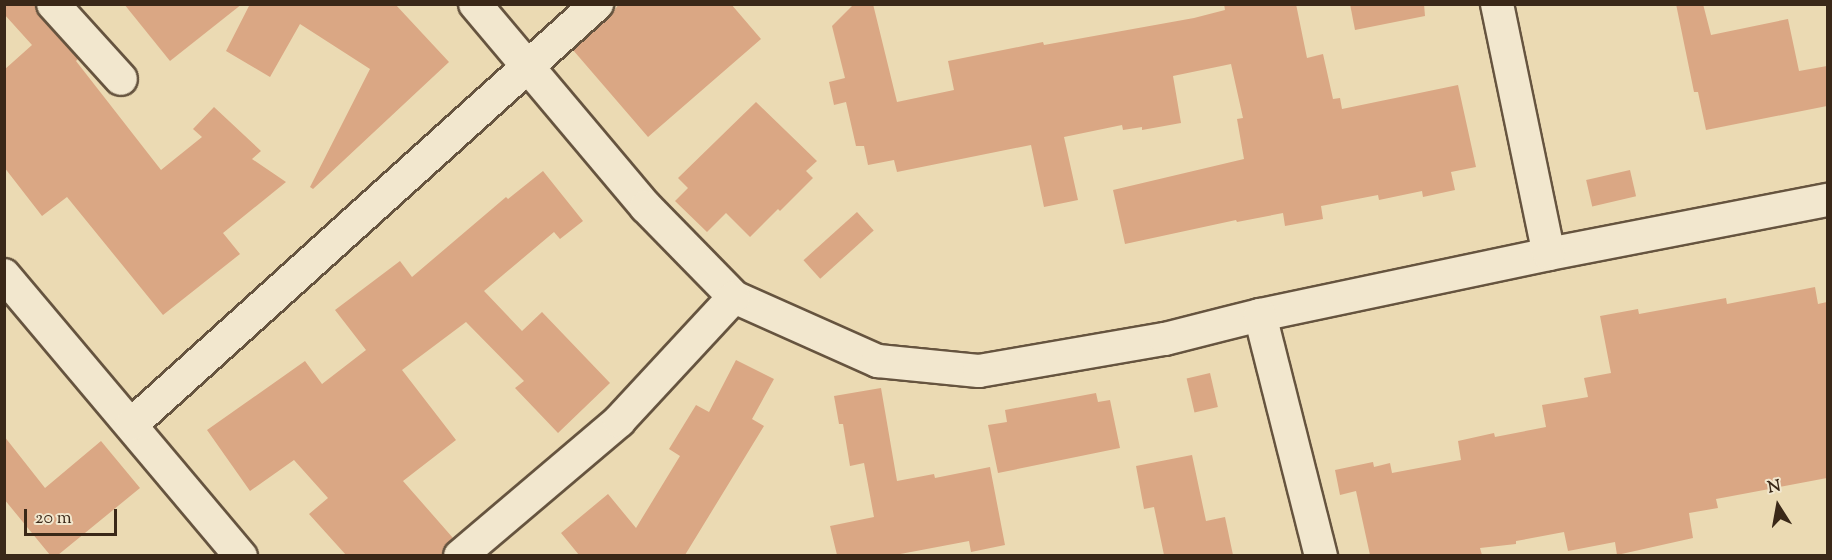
<!DOCTYPE html>
<html>
<head>
<meta charset="utf-8">
<style>
  body { margin:0 }
  #map { position:relative; width:1832px; height:560px; overflow:hidden; background:#ebdab3; font-family:"Sorts Mill Goudy",serif }
  div>[style] { position:absolute }
  [style*='--x'] { left:calc(var(--x)*1px); top:calc(var(--y)*1px); width:calc(var(--w)*1px); rotate:calc(var(--a)*1deg) }
  .building>* { inset:0; background:#daa784; transform-origin:0 0 }
  .roads { filter:drop-shadow(2px 0 #66543f) drop-shadow(-2px 0 #66543f) drop-shadow(0 2px #66543f) drop-shadow(0 -2px #66543f) }
  .minor>* { height:32px; margin:-16px; padding:0 16px; transform-origin:16px; border-radius:16px; background:#f2e7ce }
  span { translate:-50% -50%; white-space:nowrap; text-align:center; line-height:1.15; -webkit-text-stroke:4.5px #f2e7ce; paint-order:stroke }
  .frame { position:absolute; inset:0; border:6px solid #3a2818; pointer-events:none }
  .north { position:absolute; left:1748px; top:476px; width:60px; height:60px; -webkit-text-stroke:4px #f2e7ce; paint-order:stroke; rotate:349deg; font-size:16px; font-weight:700; line-height:24px; text-align:center; color:#3a2818 }
  .north::after { content:''; display:block; margin:auto; width:21px; height:27px; background:#3a2818; clip-path:polygon(50% 0,100% 100%,50% 72%,0 100%) }
  .scale { position:absolute; left:24px; top:509px; width:93px; height:27px; box-sizing:border-box; border:3px solid #3a2818; border-top:0; padding-left:8px; font-size:18px; line-height:21px; white-space:nowrap; color:#3a2818; -webkit-text-stroke:4px #f2e7ce; paint-order:stroke }
</style>
</head>
<body>
<div id="map">
  <div class="building">
    <i style="clip-path:polygon(4px 4px,35px 4px,40px 16px,78px 59px,76px 61px,161px 170px,202px 137px,193px 129px,214px 107px,261px 151px,252px 159px,286px 182px,223px 233px,240px 254px,163px 315px,67px 197px,42px 216px,4px 167px,4px 70px,32px 45px,4px 14px)"></i>
    <i style="clip-path:polygon(124px 4px,242px 4px,170px 61px)"></i>
    <i style="clip-path:polygon(250px 4px,395px 4px,449px 62px,313px 189px,310px 187px,370px 69px,300px 24px,270px 77px,226px 51px)"></i>
    <i style="clip-path:polygon(619px 4px,731px 4px,761px 39px,648px 137px,573px 50px,609px 17px)"></i>
    <i style="clip-path:polygon(854px 4px,873px 4px,897px 102px,954px 90px,948px 61px,1043px 42px,1044px 45px,1194px 18px,1225px 10px,1224px 4px,1296px 4px,1307px 58px,1323px 54px,1333px 99px,1340px 98px,1342px 109px,1458px 85px,1476px 167px,1451px 172px,1455px 190px,1423px 197px,1422px 191px,1379px 200px,1378px 195px,1321px 206px,1323px 219px,1285px 226px,1283px 213px,1237px 222px,1236px 220px,1125px 244px,1113px 190px,1244px 159px,1237px 119px,1243px 118px,1231px 64px,1173px 76px,1181px 123px,1142px 130px,1142px 127px,1123px 130px,1122px 125px,1064px 137px,1078px 200px,1044px 207px,1031px 145px,897px 172px,894px 160px,868px 165px,864px 146px,856px 146px,846px 102px,834px 105px,829px 82px,845px 78px,832px 26px)"></i>
    <i style="clip-path:polygon(1350px 4px,1424px 4px,1425px 16px,1355px 30px)"></i>
    <i style="clip-path:polygon(1676px 4px,1703px 4px,1711px 35px,1788px 19px,1799px 71px,1827px 66px,1827px 106px,1706px 130px,1698px 92px,1694px 92px)"></i>
    <i style="clip-path:polygon(756px 102px,817px 161px,806px 171px,813px 178px,780px 211px,778px 209px,750px 237px,726px 213px,707px 232px,675px 201px,688px 188px,678px 178px)"></i>
    <i style="left:1630px;top:170px;width:27px;height:45px;rotate:77deg"></i>
    <i style="clip-path:polygon(543px 171px,583px 221px,560px 239px,554px 232px,484px 291px,522px 331px,542px 312px,610px 383px,558px 433px,515px 388px,524px 381px,466px 322px,402px 370px,456px 440px,403px 481px,453px 538px,443px 549px,443px 555px,346px 555px,309px 514px,328px 498px,294px 460px,250px 491px,207px 430px,305px 361px,322px 384px,366px 350px,335px 310px,400px 261px,412px 277px,506px 197px,508px 199px)"></i>
    <i style="left:857px;top:212px;width:25px;height:72px;rotate:48deg"></i>
    <i style="clip-path:polygon(1815px 287px,1818px 304px,1827px 302px,1827px 478px,1716px 499px,1718px 508px,1689px 513px,1693px 538px,1617px 555px,1615px 542px,1568px 551px,1564px 532px,1516px 541px,1516px 544px,1480px 548px,1482px 555px,1370px 555px,1356px 491px,1340px 495px,1335px 470px,1373px 462px,1374px 467px,1390px 463px,1392px 473px,1461px 460px,1458px 441px,1494px 433px,1495px 437px,1546px 427px,1542px 405px,1588px 397px,1584px 378px,1611px 373px,1600px 316px,1638px 309px,1639px 314px,1726px 298px,1727px 304px)"></i>
    <i style="clip-path:polygon(736px 360px,774px 379px,752px 419px,764px 426px,685px 555px,579px 555px,561px 533px,608px 494px,636px 528px,680px 456px,669px 449px,696px 405px,709px 412px)"></i>
    <i style="left:1210px;top:373px;width:35px;height:24px;rotate:77deg"></i>
    <i style="clip-path:polygon(881px 388px,897px 481px,934px 474px,935px 478px,990px 467px,1005px 545px,971px 552px,969px 541px,895px 555px,837px 555px,830px 526px,874px 517px,864px 463px,850px 466px,843px 424px,839px 424px,834px 396px)"></i>
    <i style="clip-path:polygon(1096px 393px,1098px 402px,1110px 400px,1120px 448px,998px 473px,988px 425px,1007px 422px,1005px 410px)"></i>
    <i style="clip-path:polygon(4px 436px,45px 488px,101px 441px,140px 488px,58px 555px,50px 555px,4px 499px)"></i>
    <i style="clip-path:polygon(1192px 455px,1206px 521px,1225px 517px,1233px 555px,1164px 555px,1154px 507px,1144px 509px,1136px 466px)"></i>
  </div>
  <div class="roads">
    <div class="minor">
      <i style="--x:53;--y:4;--w:101;--a:47.8"></i>
      <i style="--x:475;--y:4;--w:265;--a:49.9"></i>
      <i style="--x:646;--y:207;--w:126;--a:45.6"></i>
      <i style="--x:734;--y:297;--w:158;--a:24"></i>
      <i style="--x:878;--y:361;--w:101;--a:5.7"></i>
      <i style="--x:979;--y:371;--w:189;--a:-9.8"></i>
      <i style="--x:1165;--y:339;--w:98;--a:-14.2"></i>
      <i style="--x:1260;--y:315;--w:295;--a:-11.9"></i>
      <i style="--x:1549;--y:254;--w:284;--a:-11"></i>
      <i style="--x:1497;--y:4;--w:255;--a:78.3"></i>
      <i style="--x:4;--y:275;--w:368;--a:49.9"></i>
      <i style="--x:1260;--y:315;--w:249;--a:75.8"></i>
      <i style="--x:132;--y:424;--w:627;--a:-42.09"></i>
      <i style="--x:460;--y:556;--w:209;--a:-40.3"></i>
      <i style="--x:619;--y:421;--w:169;--a:-47.2"></i>
    </div>
  </div>
  <div class="frame"></div>
  <div class="north">N</div>
  <div class="scale">20 m</div>
</div>
</body>
</html>
